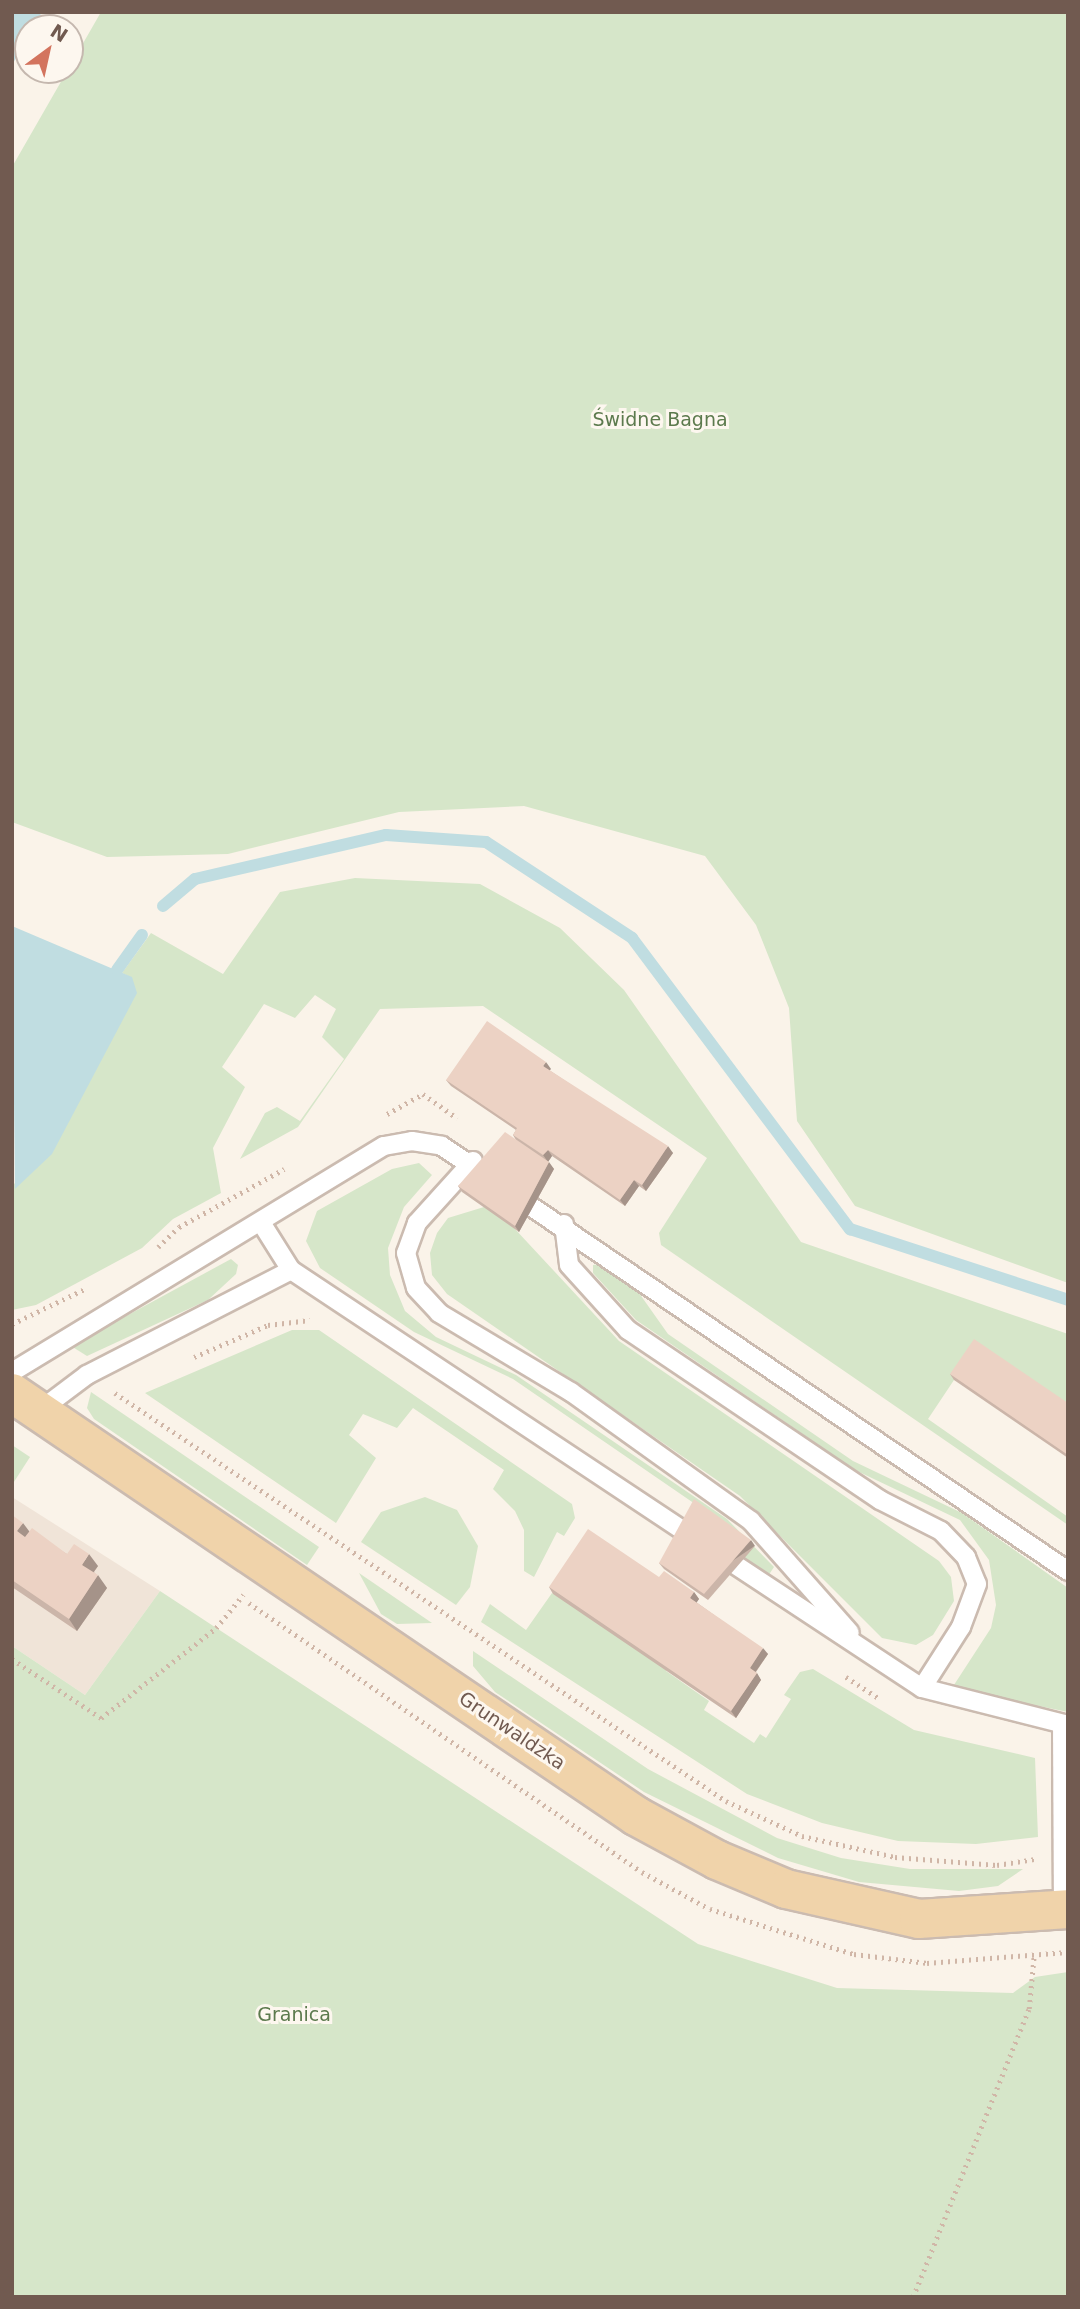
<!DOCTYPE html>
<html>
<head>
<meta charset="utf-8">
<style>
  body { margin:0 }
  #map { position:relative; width:1080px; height:2309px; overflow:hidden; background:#faf3e9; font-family:"DejaVu Sans",sans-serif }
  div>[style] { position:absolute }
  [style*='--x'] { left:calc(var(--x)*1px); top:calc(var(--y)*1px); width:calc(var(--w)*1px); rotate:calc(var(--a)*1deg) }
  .residential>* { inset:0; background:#f0e4d8 }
  .green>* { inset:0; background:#d6e6c9 }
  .water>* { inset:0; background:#c0dde1 }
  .stream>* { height:12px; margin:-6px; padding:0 6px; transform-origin:6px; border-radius:6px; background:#c0dde1 }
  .path>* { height:4.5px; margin-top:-2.25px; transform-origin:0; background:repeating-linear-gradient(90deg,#d0b6a7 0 2px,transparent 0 7px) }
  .roads { filter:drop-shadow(2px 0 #cbbbb0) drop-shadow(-2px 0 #cbbbb0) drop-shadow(0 2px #cbbbb0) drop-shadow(0 -2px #cbbbb0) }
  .lane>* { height:18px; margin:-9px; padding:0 9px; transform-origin:9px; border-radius:9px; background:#fff }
  .primary>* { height:38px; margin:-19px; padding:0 19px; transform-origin:19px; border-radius:19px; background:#f0d3aa }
  .wall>* { inset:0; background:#cbb5a9 }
  .shaded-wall>* { inset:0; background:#a59389; transform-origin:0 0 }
  .building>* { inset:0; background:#ecd2c4 }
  span { translate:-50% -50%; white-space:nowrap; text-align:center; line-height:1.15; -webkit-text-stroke:6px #fdf7ef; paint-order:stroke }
  .park-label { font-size:19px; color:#5c7a4d }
  .street-label { font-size:19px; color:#715a50 }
  .frame { position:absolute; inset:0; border:14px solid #715a50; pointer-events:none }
  .north { position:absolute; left:14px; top:14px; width:70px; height:70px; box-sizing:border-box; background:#fdf7ef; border:2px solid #c5b8af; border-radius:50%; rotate:33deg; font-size:19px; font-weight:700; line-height:28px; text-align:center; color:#715a50 }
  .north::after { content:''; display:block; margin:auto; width:24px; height:32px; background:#d3745e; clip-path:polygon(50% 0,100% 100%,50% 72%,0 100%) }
</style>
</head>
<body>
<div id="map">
  <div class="residential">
    <i style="clip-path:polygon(12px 1497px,160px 1591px,85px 1695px,12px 1646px)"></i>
  </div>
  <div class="green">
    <i style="clip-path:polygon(101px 12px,1068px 12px,1068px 1283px,855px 1206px,797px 1121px,789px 1008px,756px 925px,705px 856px,524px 806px,399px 812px,228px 854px,107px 857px,12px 822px,12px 167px)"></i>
    <i style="clip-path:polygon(355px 878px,480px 884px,560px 928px,624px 990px,801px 1242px,1068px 1334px,1068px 1407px,954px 1380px,928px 1419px,1068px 1517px,1068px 1525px,661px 1245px,659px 1233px,707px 1158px,483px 1006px,380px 1009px,298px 1127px,240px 1159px,265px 1113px,277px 1107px,300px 1121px,344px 1059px,322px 1037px,336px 1009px,315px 995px,295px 1018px,264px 1004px,222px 1067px,245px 1087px,213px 1148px,221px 1193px,173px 1219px,142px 1248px,36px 1305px,12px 1310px,12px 1188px,132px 978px,122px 973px,151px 933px,223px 974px,280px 892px)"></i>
    <i style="clip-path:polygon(419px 1163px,432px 1175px,404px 1207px,388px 1248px,390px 1275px,405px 1311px,436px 1337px,516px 1375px,727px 1519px,774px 1567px,768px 1576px,740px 1557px,698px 1506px,513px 1379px,414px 1332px,320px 1268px,306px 1241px,317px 1211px,392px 1169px)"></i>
    <i style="clip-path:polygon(484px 1207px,503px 1216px,619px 1341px,939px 1561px,951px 1577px,954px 1601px,933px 1635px,916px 1645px,882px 1638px,740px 1496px,447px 1294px,432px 1275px,430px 1253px,437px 1233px,448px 1218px)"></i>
    <i style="clip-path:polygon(231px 1259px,238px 1265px,236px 1274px,208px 1300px,87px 1356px,71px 1346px)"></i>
    <i style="clip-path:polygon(600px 1264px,639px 1293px,668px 1334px,853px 1461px,962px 1513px,1068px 1588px,1068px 1712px,952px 1688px,991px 1628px,996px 1605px,989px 1560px,960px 1520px,855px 1470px,636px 1320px,593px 1273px,593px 1265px)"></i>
    <i style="clip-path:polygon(292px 1330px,319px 1330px,572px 1504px,575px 1518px,564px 1536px,557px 1532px,534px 1577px,524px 1571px,524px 1530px,515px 1511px,493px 1489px,504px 1470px,413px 1408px,397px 1428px,363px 1414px,349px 1435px,376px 1458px,336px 1523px,145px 1393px)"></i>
    <i style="clip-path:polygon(91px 1392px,319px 1547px,307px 1565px,94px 1419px,87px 1408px)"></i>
    <i style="clip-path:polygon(12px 1445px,30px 1457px,12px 1485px)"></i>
    <i style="clip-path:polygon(425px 1497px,457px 1510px,478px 1546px,470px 1587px,456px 1605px,361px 1542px,381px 1512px)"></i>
    <i style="clip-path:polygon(359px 1573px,432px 1623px,397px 1624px,381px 1614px)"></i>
    <i style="clip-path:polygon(160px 1591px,698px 1944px,837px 1988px,1013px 1993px,1035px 1977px,1068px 1972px,1068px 2297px,12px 2297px,12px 1646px,85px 1695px)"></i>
    <i style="clip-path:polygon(552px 1593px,668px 1666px,666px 1671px,709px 1701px,704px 1710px,754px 1743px,760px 1734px,766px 1738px,791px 1699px,784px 1695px,800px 1672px,813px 1669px,914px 1730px,1035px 1758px,1038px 1837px,976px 1844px,898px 1841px,822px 1823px,747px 1794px,481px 1622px,490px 1604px,526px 1630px)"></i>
    <i style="clip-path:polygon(473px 1651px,648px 1769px,777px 1838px,841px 1858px,910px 1869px,1023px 1869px,998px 1886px,959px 1891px,859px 1882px,778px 1858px,644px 1792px,495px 1692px,473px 1666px)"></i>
  </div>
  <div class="water">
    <i style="clip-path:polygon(12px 12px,42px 12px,12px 65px)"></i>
    <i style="clip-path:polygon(12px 926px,132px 977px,137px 993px,52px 1154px,15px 1189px)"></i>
  </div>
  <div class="stream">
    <i style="--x:163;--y:906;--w:42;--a:-40.2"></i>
    <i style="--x:195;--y:879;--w:196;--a:-13"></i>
    <i style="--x:386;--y:835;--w:100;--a:4"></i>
    <i style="--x:486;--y:842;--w:175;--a:33.3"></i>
    <i style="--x:632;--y:938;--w:364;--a:53.2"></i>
    <i style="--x:850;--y:1229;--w:229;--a:18"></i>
    <i style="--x:117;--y:970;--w:43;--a:-54.5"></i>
  </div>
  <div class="path">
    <i style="--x:387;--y:1114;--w:41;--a:-29.1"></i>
    <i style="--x:423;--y:1094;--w:42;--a:35.2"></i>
    <i style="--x:158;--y:1247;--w:29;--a:-44"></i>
    <i style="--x:179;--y:1227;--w:120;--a:-28.9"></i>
    <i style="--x:12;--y:1324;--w:83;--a:-25.6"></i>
    <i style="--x:194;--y:1357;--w:81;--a:-23.4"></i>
    <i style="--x:268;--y:1325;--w:42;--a:-6.8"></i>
    <i style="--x:115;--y:1393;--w:735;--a:33.73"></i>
    <i style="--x:726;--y:1801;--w:84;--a:24.7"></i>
    <i style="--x:802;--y:1836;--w:95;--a:12.7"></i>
    <i style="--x:895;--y:1857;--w:102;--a:4.5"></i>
    <i style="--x:997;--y:1865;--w:39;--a:-9"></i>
    <i style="--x:249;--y:1603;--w:476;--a:34.4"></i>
    <i style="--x:642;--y:1872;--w:77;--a:28.6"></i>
    <i style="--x:710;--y:1909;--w:151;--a:17.4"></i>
    <i style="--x:854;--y:1954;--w:74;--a:7"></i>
    <i style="--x:927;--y:1963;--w:141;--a:-4.5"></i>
    <i style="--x:12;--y:1659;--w:107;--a:33.5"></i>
    <i style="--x:101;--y:1718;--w:146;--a:-38"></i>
    <i style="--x:216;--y:1628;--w:43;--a:-50.7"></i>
    <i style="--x:846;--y:1677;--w:40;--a:32.9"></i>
    <i style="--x:913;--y:2297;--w:310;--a:-68.1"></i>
    <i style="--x:1029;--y:2009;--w:54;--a:-84.7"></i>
  </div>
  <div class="roads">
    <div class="lane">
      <i style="--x:473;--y:1161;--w:84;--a:132.1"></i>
      <i style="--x:417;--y:1223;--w:32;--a:110"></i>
      <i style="--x:406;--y:1253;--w:36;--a:74"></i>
      <i style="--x:416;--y:1288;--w:34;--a:47"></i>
      <i style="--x:439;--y:1313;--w:154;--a:30.9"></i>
      <i style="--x:571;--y:1392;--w:221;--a:35.6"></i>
      <i style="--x:751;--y:1521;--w:149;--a:48.5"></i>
      <i style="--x:262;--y:1224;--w:54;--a:57.8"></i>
      <i style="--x:564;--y:1224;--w:41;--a:83"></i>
      <i style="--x:569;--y:1265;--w:88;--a:47.8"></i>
      <i style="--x:628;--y:1330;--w:304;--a:34"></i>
      <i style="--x:880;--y:1500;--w:68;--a:26.9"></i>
      <i style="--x:941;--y:1531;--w:36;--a:46"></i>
      <i style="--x:966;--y:1557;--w:29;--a:68"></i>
      <i style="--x:977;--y:1584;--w:46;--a:110.4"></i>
      <i style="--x:961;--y:1627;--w:72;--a:122.6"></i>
      <i style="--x:922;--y:1688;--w:242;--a:-146.6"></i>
      <i style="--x:12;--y:1372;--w:435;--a:-31.3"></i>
      <i style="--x:384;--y:1146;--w:28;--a:-10"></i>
      <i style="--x:412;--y:1141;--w:30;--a:9"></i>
      <i style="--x:442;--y:1146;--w:757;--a:34.17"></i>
      <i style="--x:39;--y:1411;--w:60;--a:-36.9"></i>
      <i style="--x:87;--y:1375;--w:229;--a:-27.2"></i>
      <i style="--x:291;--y:1270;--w:486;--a:33.6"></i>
      <i style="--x:922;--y:1688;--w:151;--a:14.2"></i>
      <i style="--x:1062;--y:1724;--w:186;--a:89.7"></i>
    </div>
    <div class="primary">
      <i style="--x:12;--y:1393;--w:754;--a:34.13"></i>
      <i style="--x:636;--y:1816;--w:92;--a:28.5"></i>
      <i style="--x:717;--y:1860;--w:75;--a:22.8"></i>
      <i style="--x:786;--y:1889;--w:136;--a:12.7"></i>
      <i style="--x:919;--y:1919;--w:149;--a:-3.8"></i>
    </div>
  </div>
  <div class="wall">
    <i style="clip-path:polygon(551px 1069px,549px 1070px,673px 1153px,646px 1191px,639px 1186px,625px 1206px,552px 1156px,548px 1162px,554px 1169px,519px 1232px,462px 1192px,458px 1186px,516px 1140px,513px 1135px,516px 1130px,451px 1086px,446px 1080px)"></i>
    <i style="clip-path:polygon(950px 1374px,1068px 1403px,1068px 1458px,954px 1380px)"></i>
    <i style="clip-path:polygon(12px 1515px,29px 1532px,67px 1554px,98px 1566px,94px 1572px,107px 1588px,77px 1631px,12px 1587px)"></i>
    <i style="clip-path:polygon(755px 1546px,708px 1600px,664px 1569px,659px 1563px)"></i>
    <i style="clip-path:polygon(659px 1577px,694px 1592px,699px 1599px,696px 1602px,768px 1654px,756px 1672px,761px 1680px,736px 1718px,553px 1594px,549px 1587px)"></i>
  </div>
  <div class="shaded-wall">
    <i style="clip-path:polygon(546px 1062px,551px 1069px,547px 1073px,543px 1066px)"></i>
    <i style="clip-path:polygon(668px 1146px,673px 1153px,646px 1191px,642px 1185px)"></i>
    <i style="clip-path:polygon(548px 1150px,552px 1156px,548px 1162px,543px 1155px)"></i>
    <i style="clip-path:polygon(549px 1162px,554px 1169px,519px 1232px,515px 1226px)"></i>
    <i style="clip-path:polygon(634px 1180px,639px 1186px,625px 1206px,620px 1200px)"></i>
    <i style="clip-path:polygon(23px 1523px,32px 1535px,26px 1544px,17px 1531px)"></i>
    <i style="left:751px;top:1540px;width:7px;height:72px;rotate:56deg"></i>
    <i style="clip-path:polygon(89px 1554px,98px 1566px,90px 1577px,82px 1565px)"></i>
    <i style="clip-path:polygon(98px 1575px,107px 1588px,77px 1631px,69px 1619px)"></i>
    <i style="clip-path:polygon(694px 1592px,699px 1599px,695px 1605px,690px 1598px)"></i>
    <i style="clip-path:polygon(763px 1648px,768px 1654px,754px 1674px,750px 1668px)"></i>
    <i style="clip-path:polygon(757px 1673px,761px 1680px,736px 1718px,731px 1711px)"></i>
  </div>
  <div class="building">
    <i style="clip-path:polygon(487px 1021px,546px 1062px,543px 1066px,668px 1146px,642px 1185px,634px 1180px,620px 1200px,548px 1150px,543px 1155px,513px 1135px,517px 1128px,446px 1080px)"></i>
    <i style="clip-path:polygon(505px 1132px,549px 1162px,515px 1226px,458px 1186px)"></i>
    <i style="clip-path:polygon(974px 1339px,1068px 1403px,1068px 1455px,950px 1374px)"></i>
    <i style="clip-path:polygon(694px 1499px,751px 1540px,704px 1594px,659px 1563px)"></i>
    <i style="clip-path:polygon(12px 1515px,23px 1523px,17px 1531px,25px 1537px,32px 1528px,67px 1554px,74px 1544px,89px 1554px,82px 1565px,98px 1575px,69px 1619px,12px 1580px)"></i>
    <i style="clip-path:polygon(588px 1529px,659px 1577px,664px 1571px,694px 1592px,690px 1598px,763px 1648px,750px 1668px,757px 1673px,731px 1711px,549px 1587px)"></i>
  </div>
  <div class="park-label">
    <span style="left:660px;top:420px">Świdne Bagna</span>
    <span style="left:294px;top:2015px">Granica</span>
  </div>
  <div class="street-label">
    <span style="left:512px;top:1731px;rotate:34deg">Grunwaldzka</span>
  </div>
  <div class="frame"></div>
  <div class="north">N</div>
</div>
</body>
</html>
